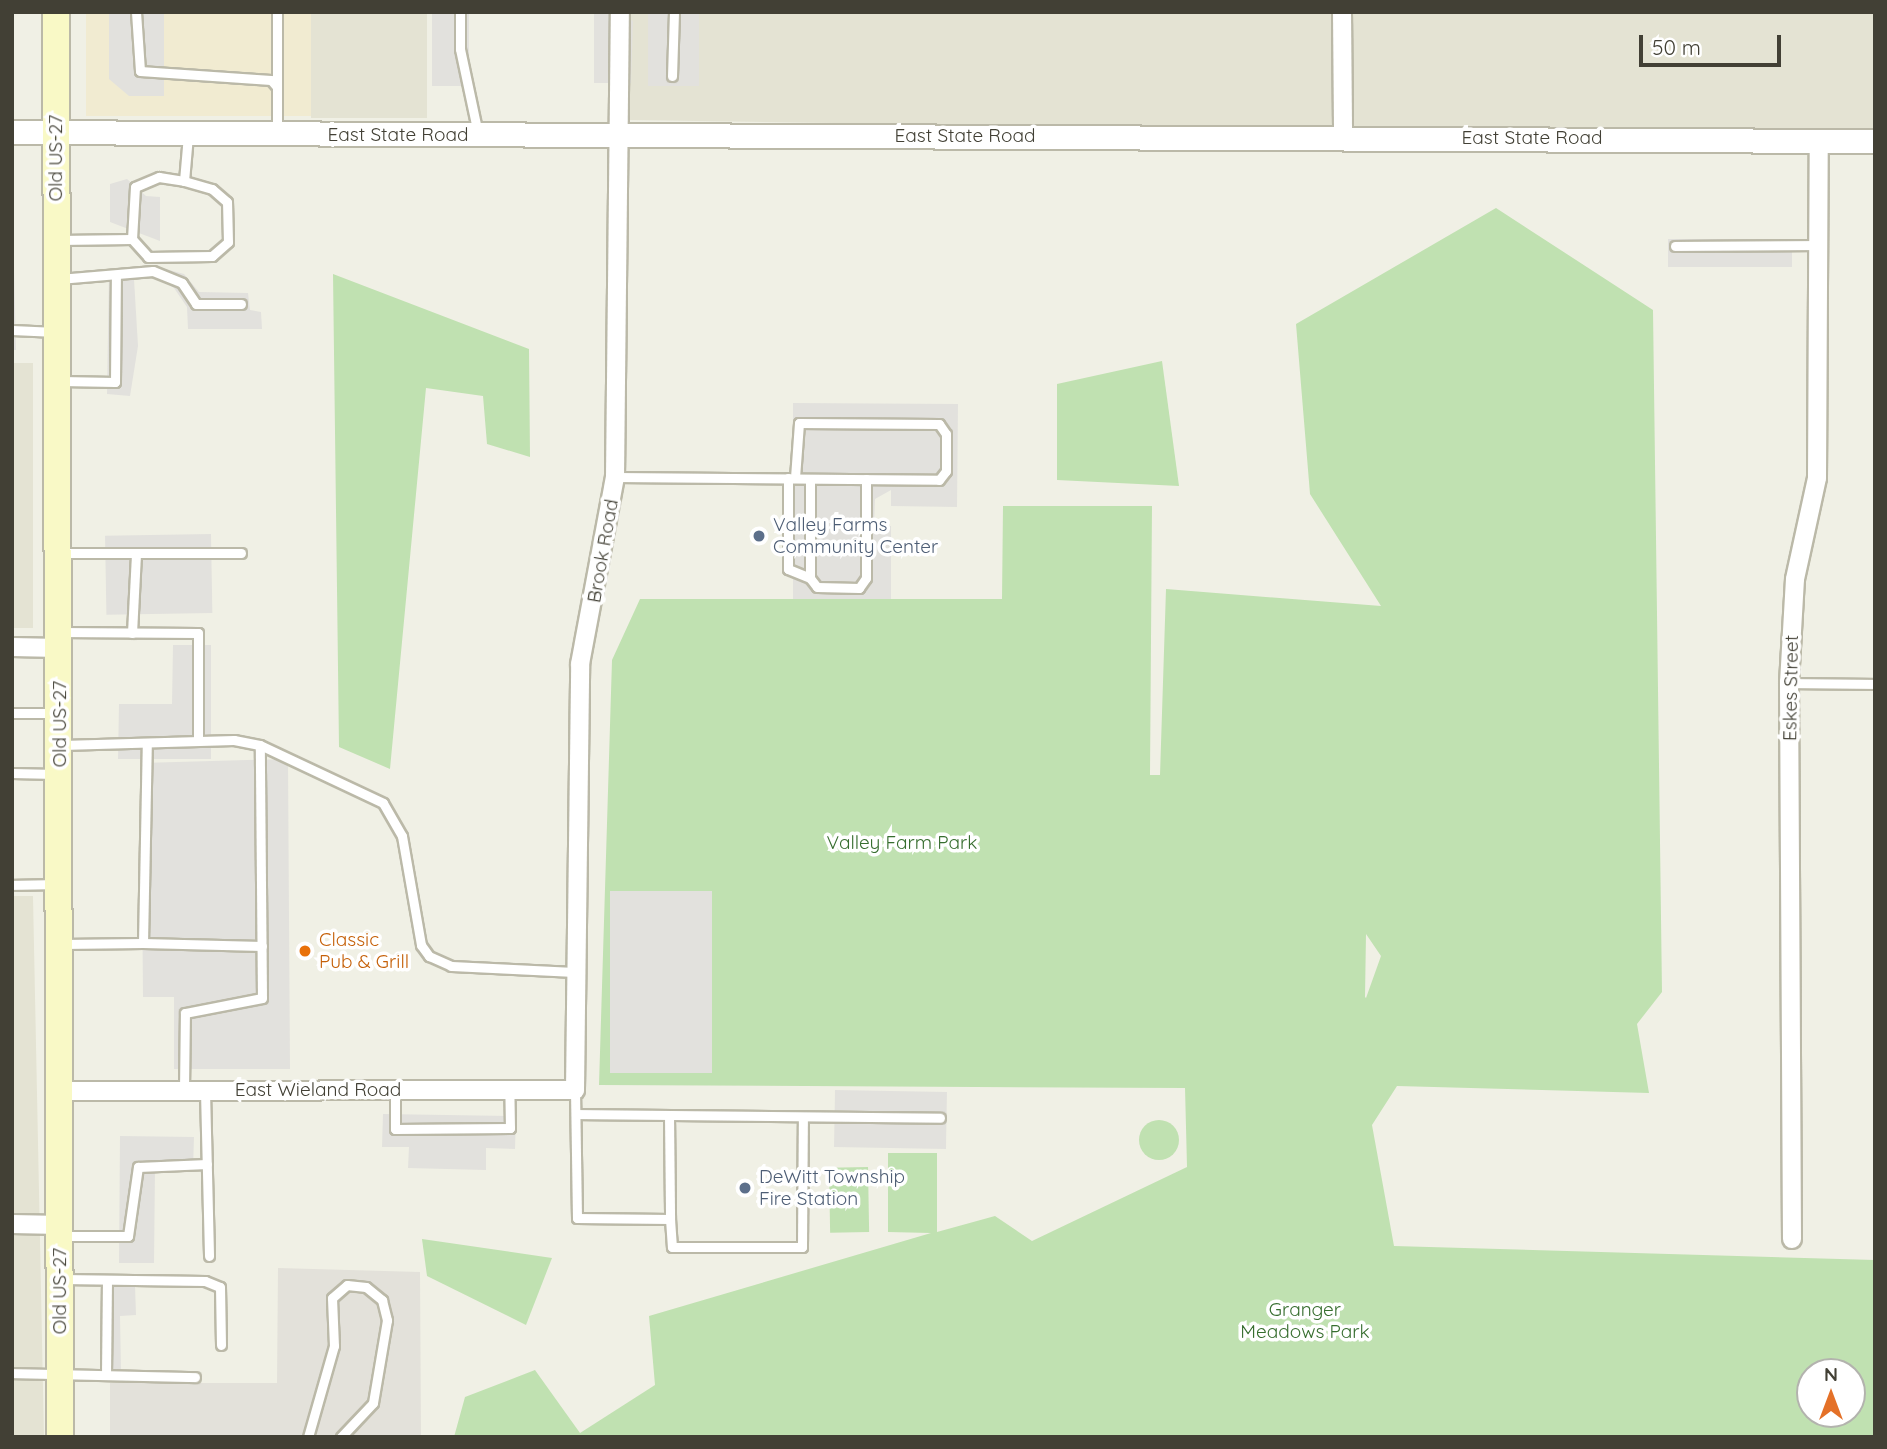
<!DOCTYPE html>
<html>
<head>
<meta charset="utf-8">
<style>
  body { margin:0 }
  #map { position:relative; width:1887px; height:1449px; overflow:hidden; background:#f0f0e5; font-family:Quicksand,sans-serif }
  div>[style] { position:absolute }
  [style*='--x'] { left:calc(var(--x)*1px); top:calc(var(--y)*1px); width:calc(var(--w)*1px); rotate:calc(var(--a)*1deg) }
  .residential>* { inset:0; background:#e4e3d3; transform-origin:0 0 }
  .commercial>* { inset:0; background:#f1ebd1; transform-origin:0 0 }
  .industrial>* { inset:0; background:#e3e1da }
  .green>* { inset:0; background:#c0e1b1; transform-origin:0 0 }
  .round { border-radius:50% }
  .parking>* { inset:0; background:#e2e1dd; transform-origin:0 0 }
  .roads { filter:drop-shadow(2px 0 #bbb9a8) drop-shadow(-2px 0 #bbb9a8) drop-shadow(0 2px #bbb9a8) drop-shadow(0 -2px #bbb9a8) }
  .service>* { height:9px; margin:-4.5px; padding:0 4.5px; transform-origin:4.5px; border-radius:4.5px; background:#fff }
  .minor>* { height:18px; margin:-9px; padding:0 9px; transform-origin:9px; border-radius:9px; background:#fff }
  .tertiary>* { height:23px; margin:-11.5px; padding:0 11.5px; transform-origin:11.5px; border-radius:11.5px; background:#fff }
  .secondary>* { height:26px; margin:-13px; padding:0 13px; transform-origin:13px; border-radius:13px; background:#f9f9c6 }
  .dots>* { width:19px; height:19px; translate:-50% -50%; box-sizing:border-box; border:4px solid #fff; border-radius:50% }
  span { translate:-50% -50%; white-space:nowrap; text-align:center; line-height:1.15; -webkit-text-stroke:7px #fff; paint-order:stroke }
  .street-label { font-size:19px; color:#424035 }
  .service-label { font-size:19px; color:#4e5e75 }
  .left { translate:0 -50%; text-align:left }
  .park-label { font-size:19px; color:#376e2f }
  .food-label { font-size:19px; color:#c56008 }
  .frame { position:absolute; inset:0; border:14px solid #424035; pointer-events:none }
  .north { position:absolute; left:1796px; top:1358px; width:70px; height:70px; box-sizing:border-box; background:#fff; border:2px solid #b3b3ae; border-radius:50%; rotate:0deg; font-size:19px; font-weight:700; line-height:28px; text-align:center; color:#424035 }
  .north::after { content:''; display:block; margin:auto; width:24px; height:32px; background:#e47128; clip-path:polygon(50% 0,100% 100%,50% 72%,0 100%) }
  .scale { position:absolute; left:1639px; top:35px; width:142px; height:32px; box-sizing:border-box; border:4px solid #424035; border-top:0; padding-left:9px; font-size:21px; line-height:24px; white-space:nowrap; color:#424035; -webkit-text-stroke:5px #fff; paint-order:stroke }
</style>
</head>
<body>
<div id="map">
  <div class="residential">
    <i style="left:311px;top:12px;width:116px;height:106px"></i>
    <i style="clip-path:polygon(630px 12px,1875px 12px,1875px 138px,630px 120px)"></i>
    <i style="left:33px;top:363px;width:265px;height:21px;rotate:90deg"></i>
    <i style="clip-path:polygon(12px 896px,33px 896px,44px 1437px,12px 1437px)"></i>
  </div>
  <div class="commercial">
    <i style="left:86px;top:12px;width:225px;height:104px"></i>
  </div>
  <div class="industrial">
    <i style="clip-path:polygon(278px 1268px,420px 1272px,421px 1437px,110px 1437px,110px 1383px,277px 1383px)"></i>
  </div>
  <div class="green">
    <i style="clip-path:polygon(evenodd,1496px 208px,1653px 310px,1662px 992px,1637px 1024px,1649px 1093px,1397px 1086px,1372px 1125px,1394px 1246px,1875px 1260px,1875px 1437px,454px 1437px,465px 1397px,535px 1370px,580px 1433px,655px 1385px,649px 1316px,931px 1233px,888px 1232px,888px 1153px,937px 1153px,937px 1232px,995px 1216px,1032px 1241px,1187px 1167px,1185px 1088px,599px 1085px,612px 660px,640px 599px,1002px 599px,1003px 506px,1152px 506px,1150px 775px,1160px 775px,1166px 589px,1381px 606px,1310px 494px,1296px 324px,1496px 208px,1366px 934px,1381px 956px,1366px 998px,1365px 997px,1366px 934px,1496px 208px,1810px 1372px,1852px 1372px,1852px 1414px,1810px 1414px,1810px 1372px)"></i>
    <i style="clip-path:polygon(333px 274px,529px 349px,530px 457px,487px 444px,483px 396px,426px 388px,390px 769px,339px 747px)"></i>
    <i style="clip-path:polygon(1162px 361px,1179px 486px,1057px 480px,1057px 384px)"></i>
    <i style="clip-path:polygon(12px 900px,14px 900px,12px 1205px)"></i>
    <i class="round" style="left:1139px;top:1120px;width:40px;height:40px"></i>
    <i style="left:868px;top:1167px;width:65px;height:39px;rotate:89deg"></i>
    <i style="clip-path:polygon(422px 1239px,552px 1258px,526px 1325px,427px 1276px)"></i>
  </div>
  <div class="parking">
    <i style="clip-path:polygon(109px 12px,164px 12px,164px 96px,129px 96px,109px 79px)"></i>
    <i style="left:432px;top:12px;width:37px;height:74px"></i>
    <i style="clip-path:polygon(594px 12px,616px 12px,633px 21px,631px 83px,594px 83px)"></i>
    <i style="left:648px;top:12px;width:51px;height:74px"></i>
    <i style="clip-path:polygon(12px 177px,16px 350px,12px 350px)"></i>
    <i style="clip-path:polygon(127px 179px,146px 196px,160px 197px,160px 241px,110px 222px,110px 184px)"></i>
    <i style="left:1668px;top:239px;width:124px;height:28px"></i>
    <i style="clip-path:polygon(158px 267px,184px 274px,199px 292px,248px 293px,250px 310px,261px 312px,262px 329px,188px 329px,187px 307px,174px 288px,156px 276px,134px 279px,138px 346px,130px 396px,107px 394px,109px 271px)"></i>
    <i style="clip-path:polygon(793px 403px,958px 404px,957px 507px,891px 506px,891px 490px,875px 499px,874px 525px,891px 526px,891px 599px,793px 599px)"></i>
    <i style="left:211px;top:534px;width:79px;height:106px;rotate:89deg"></i>
    <i style="clip-path:polygon(173px 645px,211px 645px,211px 759px,118px 759px,119px 704px,172px 704px)"></i>
    <i style="clip-path:polygon(288px 759px,290px 1069px,174px 1069px,174px 997px,143px 997px,141px 763px)"></i>
    <i style="left:610px;top:891px;width:102px;height:182px"></i>
    <i style="left:835px;top:1090px;width:112px;height:57px;rotate:1deg"></i>
    <i style="clip-path:polygon(383px 1114px,516px 1116px,515px 1149px,486px 1148px,486px 1170px,408px 1168px,409px 1147px,382px 1147px)"></i>
    <i style="clip-path:polygon(120px 1136px,194px 1137px,193px 1169px,155px 1169px,154px 1263px,119px 1263px)"></i>
    <i style="clip-path:polygon(101px 1285px,135px 1285px,136px 1315px,120px 1316px,121px 1371px,102px 1371px)"></i>
  </div>
  <div class="roads">
    <div class="service">
      <i style="--x:136;--y:12;--w:59;--a:86.1"></i>
      <i style="--x:140;--y:71;--w:131;--a:3.9"></i>
      <i style="--x:271;--y:80;--w:9;--a:49"></i>
      <i style="--x:277;--y:87;--w:46;--a:90"></i>
      <i style="--x:277;--y:12;--w:75;--a:90"></i>
      <i style="--x:460;--y:12;--w:37;--a:90"></i>
      <i style="--x:460;--y:49;--w:87;--a:78"></i>
      <i style="--x:672;--y:76;--w:64;--a:-88.2"></i>
      <i style="--x:132;--y:239;--w:52;--a:-86.7"></i>
      <i style="--x:135;--y:187;--w:26;--a:-23"></i>
      <i style="--x:159;--y:177;--w:25;--a:9"></i>
      <i style="--x:184;--y:181;--w:46;--a:-85"></i>
      <i style="--x:59;--y:240;--w:73;--a:-0.8"></i>
      <i style="--x:132;--y:239;--w:24;--a:48"></i>
      <i style="--x:148;--y:257;--w:64;--a:-0.9"></i>
      <i style="--x:212;--y:256;--w:21;--a:-41"></i>
      <i style="--x:228;--y:242;--w:40;--a:-91.4"></i>
      <i style="--x:227;--y:202;--w:20;--a:-139"></i>
      <i style="--x:212;--y:189;--w:29;--a:-164"></i>
      <i style="--x:1675;--y:246;--w:143;--a:-0.4"></i>
      <i style="--x:59;--y:279;--w:94;--a:-4.9"></i>
      <i style="--x:153;--y:271;--w:31;--a:22"></i>
      <i style="--x:182;--y:283;--w:25;--a:56"></i>
      <i style="--x:196;--y:304;--w:45;--a:0"></i>
      <i style="--x:12;--y:330;--w:44;--a:2.6"></i>
      <i style="--x:61;--y:381;--w:54;--a:1.1"></i>
      <i style="--x:115;--y:382;--w:106;--a:-89.5"></i>
      <i style="--x:615;--y:477;--w:324;--a:0.5"></i>
      <i style="--x:939;--y:480;--w:11;--a:-52"></i>
      <i style="--x:946;--y:471;--w:37;--a:-90"></i>
      <i style="--x:946;--y:434;--w:12;--a:-125"></i>
      <i style="--x:939;--y:424;--w:140;--a:-179.6"></i>
      <i style="--x:799;--y:423;--w:55;--a:94.2"></i>
      <i style="--x:788;--y:478;--w:91;--a:90"></i>
      <i style="--x:788;--y:569;--w:24;--a:22"></i>
      <i style="--x:810;--y:479;--w:99;--a:90"></i>
      <i style="--x:810;--y:578;--w:11;--a:52"></i>
      <i style="--x:817;--y:587;--w:42;--a:1.4"></i>
      <i style="--x:859;--y:588;--w:12;--a:-55"></i>
      <i style="--x:866;--y:578;--w:99;--a:-90"></i>
      <i style="--x:61;--y:553;--w:180;--a:0"></i>
      <i style="--x:59;--y:632;--w:139;--a:0.4"></i>
      <i style="--x:198;--y:633;--w:108;--a:90"></i>
      <i style="--x:132;--y:633;--w:80;--a:-87.1"></i>
      <i style="--x:1789;--y:683;--w:86;--a:0.7"></i>
      <i style="--x:12;--y:713;--w:43;--a:0"></i>
      <i style="--x:62;--y:745;--w:172;--a:-1.7"></i>
      <i style="--x:234;--y:740;--w:26;--a:11"></i>
      <i style="--x:260;--y:745;--w:136;--a:25.2"></i>
      <i style="--x:383;--y:803;--w:38;--a:60"></i>
      <i style="--x:402;--y:836;--w:111;--a:80.1"></i>
      <i style="--x:421;--y:945;--w:14;--a:54"></i>
      <i style="--x:429;--y:956;--w:24;--a:24"></i>
      <i style="--x:451;--y:966;--w:124;--a:2.8"></i>
      <i style="--x:12;--y:773;--w:44;--a:1.3"></i>
      <i style="--x:12;--y:885;--w:43;--a:-1.3"></i>
      <i style="--x:143;--y:943;--w:119;--a:1.4"></i>
      <i style="--x:62;--y:944;--w:81;--a:-0.7"></i>
      <i style="--x:143;--y:943;--w:200;--a:-88.9"></i>
      <i style="--x:184;--y:1090;--w:77;--a:-89.3"></i>
      <i style="--x:185;--y:1013;--w:78;--a:-11"></i>
      <i style="--x:262;--y:998;--w:253;--a:-90.5"></i>
      <i style="--x:395;--y:1090;--w:39;--a:90"></i>
      <i style="--x:395;--y:1129;--w:115;--a:-0.5"></i>
      <i style="--x:510;--y:1128;--w:39;--a:-91"></i>
      <i style="--x:575;--y:1090;--w:128;--a:89.1"></i>
      <i style="--x:577;--y:1218;--w:93;--a:0.6"></i>
      <i style="--x:670;--y:1219;--w:28;--a:86"></i>
      <i style="--x:672;--y:1247;--w:130;--a:0"></i>
      <i style="--x:802;--y:1247;--w:130;--a:-89.6"></i>
      <i style="--x:205;--y:1091;--w:165;--a:88.6"></i>
      <i style="--x:576;--y:1114;--w:364;--a:0.6"></i>
      <i style="--x:669;--y:1115;--w:104;--a:89.4"></i>
      <i style="--x:62;--y:1236;--w:66;--a:0"></i>
      <i style="--x:128;--y:1236;--w:70;--a:-81.8"></i>
      <i style="--x:138;--y:1167;--w:69;--a:-2.5"></i>
      <i style="--x:62;--y:1279;--w:143;--a:0.8"></i>
      <i style="--x:205;--y:1281;--w:16;--a:22"></i>
      <i style="--x:220;--y:1287;--w:58;--a:89"></i>
      <i style="--x:12;--y:1373;--w:183;--a:1.3"></i>
      <i style="--x:106;--y:1375;--w:95;--a:-89.4"></i>
      <i style="--x:308;--y:1437;--w:95;--a:-74.1"></i>
      <i style="--x:334;--y:1346;--w:48;--a:-92.4"></i>
      <i style="--x:332;--y:1298;--w:20;--a:-41"></i>
      <i style="--x:347;--y:1285;--w:19;--a:6"></i>
      <i style="--x:366;--y:1287;--w:21;--a:39"></i>
      <i style="--x:382;--y:1300;--w:21;--a:76"></i>
      <i style="--x:387;--y:1320;--w:84;--a:99.6"></i>
      <i style="--x:373;--y:1403;--w:47;--a:133.3"></i>
    </div>
    <div class="minor">
      <i style="--x:1342;--y:12;--w:124;--a:89.5"></i>
      <i style="--x:12;--y:647;--w:47;--a:1.2"></i>
      <i style="--x:61;--y:1091;--w:514;--a:-0.11"></i>
      <i style="--x:575;--y:1090;--w:426;--a:-89.3"></i>
      <i style="--x:580;--y:664;--w:190;--a:-79.4"></i>
      <i style="--x:615;--y:477;--w:465;--a:-89.4"></i>
      <i style="--x:12;--y:1224;--w:49;--a:1.2"></i>
      <i style="--x:1792;--y:1239;--w:556;--a:-90.31"></i>
      <i style="--x:1789;--y:683;--w:104;--a:-86.7"></i>
      <i style="--x:1795;--y:579;--w:103;--a:-77.7"></i>
      <i style="--x:1817;--y:478;--w:338;--a:-89.7"></i>
    </div>
    <div class="tertiary">
      <i style="--x:12;--y:132;--w:1863;--a:0.28"></i>
    </div>
    <div class="secondary">
      <i style="--x:56;--y:12;--w:1425;--a:89.84"></i>
    </div>
  </div>
  <div class="dots">
    <i style="left:759px;top:536px;background:#5c6f8a"></i>
    <i style="left:305px;top:951px;background:#e8710a"></i>
    <i style="left:745px;top:1188px;background:#5c6f8a"></i>
  </div>
  <div class="street-label">
    <span style="left:398px;top:135px">East State Road</span>
    <span style="left:965px;top:136px">East State Road</span>
    <span style="left:1532px;top:138px">East State Road</span>
    <span style="left:56px;top:158px;rotate:-90deg">Old US-27</span>
    <span style="left:603px;top:551px;rotate:-80deg">Brook Road</span>
    <span style="left:1791px;top:688px;rotate:-89deg">Eskes Street</span>
    <span style="left:60px;top:724px;rotate:-90deg">Old US-27</span>
    <span style="left:318px;top:1090px">East Wieland Road</span>
    <span style="left:60px;top:1291px;rotate:-90deg">Old US-27</span>
  </div>
  <div class="service-label">
    <span class="left" style="left:773px;top:536px">Valley Farms<br>Community Center</span>
    <span class="left" style="left:759px;top:1188px">DeWitt Township<br>Fire Station</span>
  </div>
  <div class="park-label">
    <span style="left:902px;top:843px">Valley Farm Park</span>
    <span style="left:1305px;top:1321px">Granger<br>Meadows Park</span>
  </div>
  <div class="food-label">
    <span class="left" style="left:319px;top:951px">Classic<br>Pub &amp; Grill</span>
  </div>
  <div class="frame"></div>
  <div class="north">N</div>
  <div class="scale">50 m</div>
</div>
</body>
</html>
